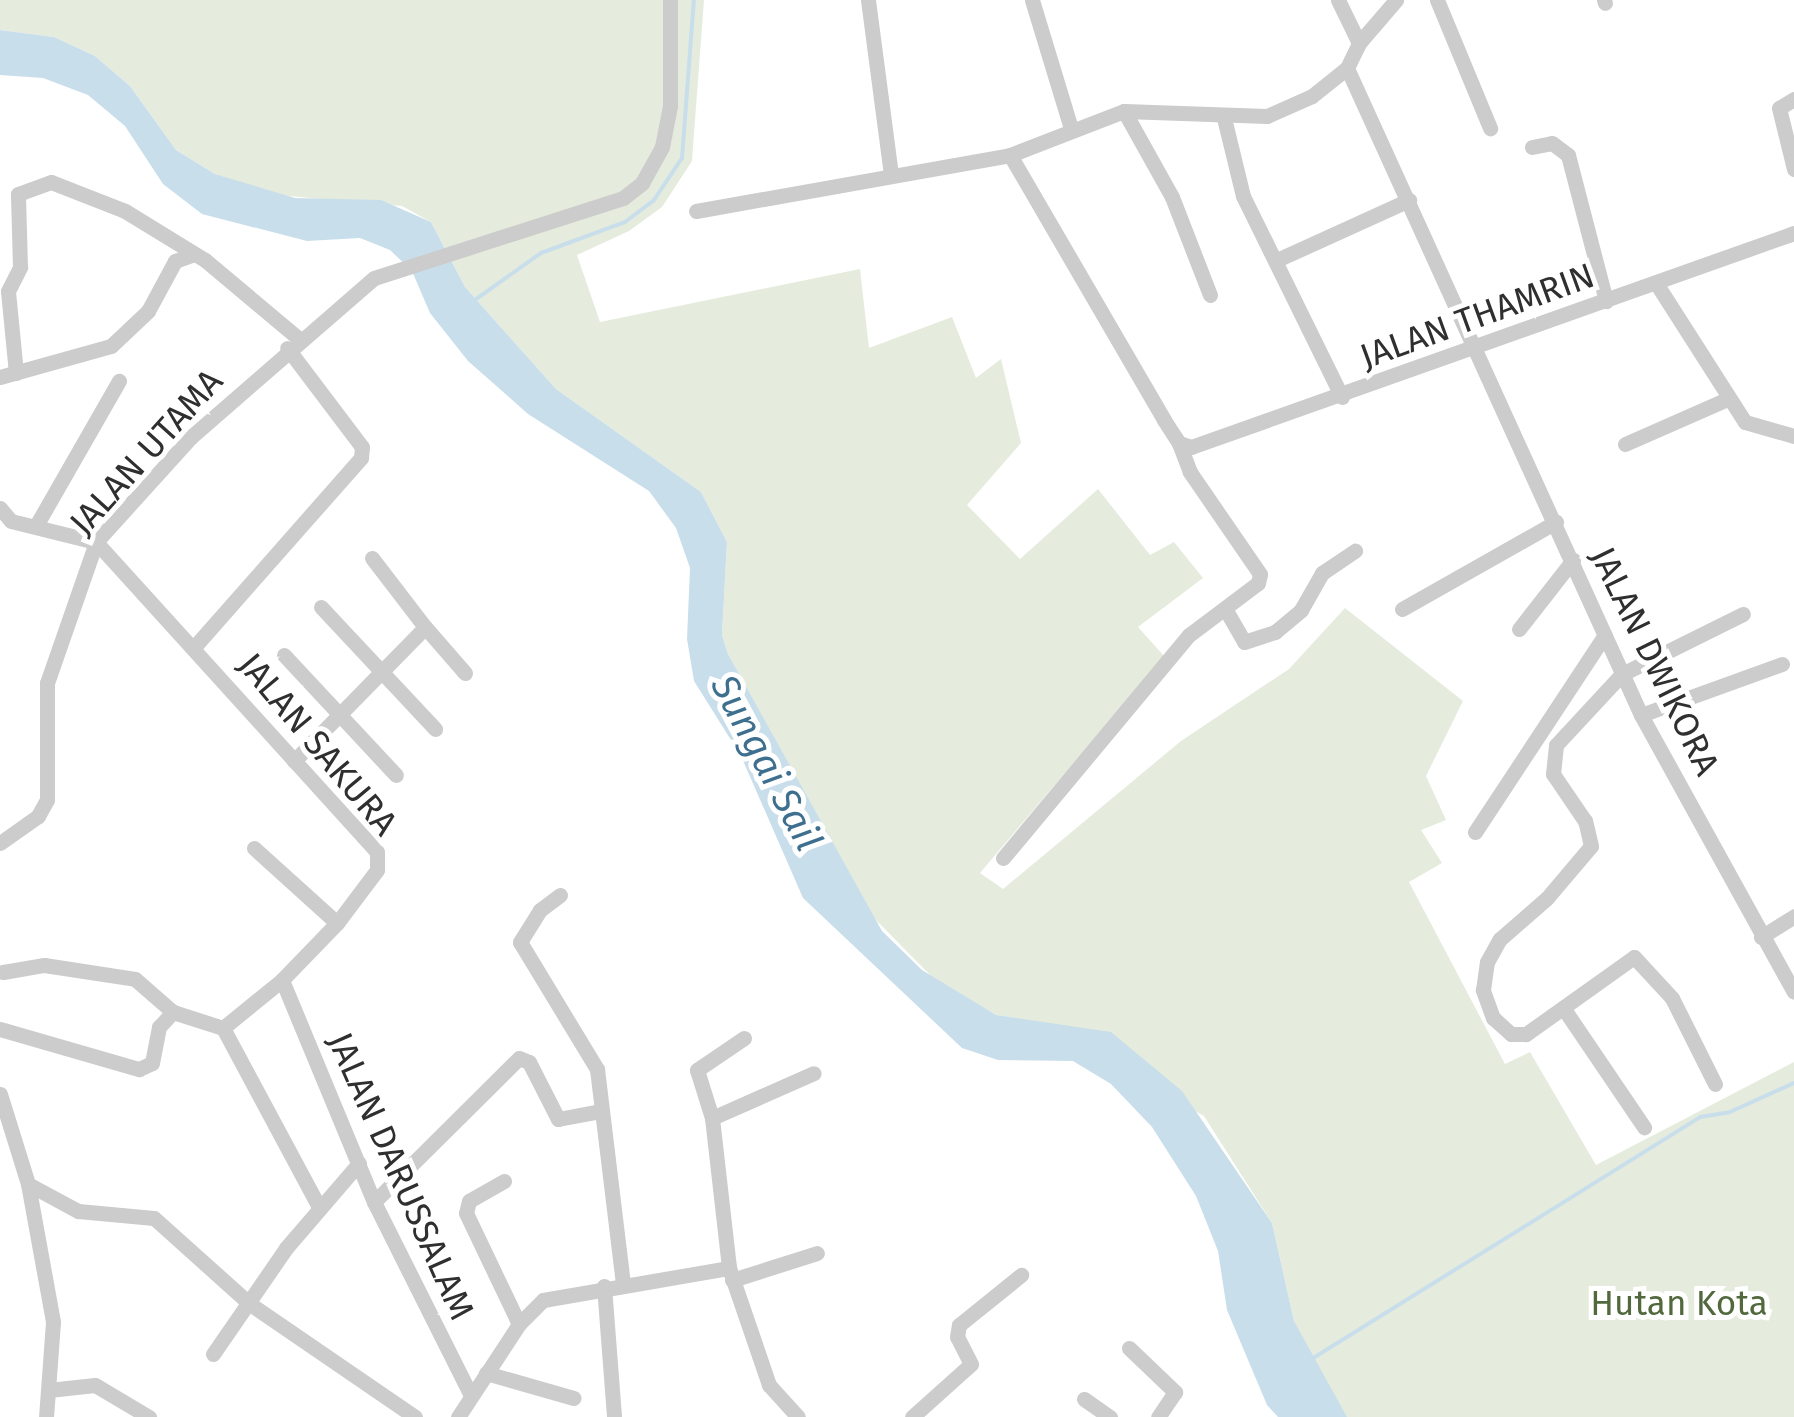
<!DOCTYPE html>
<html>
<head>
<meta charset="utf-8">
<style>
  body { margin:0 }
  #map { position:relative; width:1794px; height:1417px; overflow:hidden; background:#fff; font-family:"Fira Sans",sans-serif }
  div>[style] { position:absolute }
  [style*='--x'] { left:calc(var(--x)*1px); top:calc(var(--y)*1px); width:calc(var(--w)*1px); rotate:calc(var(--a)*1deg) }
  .green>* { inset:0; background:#e5ecdd }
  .water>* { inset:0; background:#c9deeb }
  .stream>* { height:4px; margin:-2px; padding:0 2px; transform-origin:2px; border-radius:2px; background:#c9deeb }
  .minor>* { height:15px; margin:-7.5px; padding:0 7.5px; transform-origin:7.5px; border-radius:7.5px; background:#ccc }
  span { translate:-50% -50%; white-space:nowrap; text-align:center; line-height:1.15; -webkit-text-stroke:10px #fff; paint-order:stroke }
  .street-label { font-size:35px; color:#2f2f2f }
  .park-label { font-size:35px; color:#51693d }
  .water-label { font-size:38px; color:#3e6f8f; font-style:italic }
</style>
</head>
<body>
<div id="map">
  <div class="green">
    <i style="clip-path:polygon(0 0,704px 0,692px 161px,662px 207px,629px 231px,577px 255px,600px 322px,860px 269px,869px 348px,952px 317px,976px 378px,1001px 359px,1021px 443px,967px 505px,1020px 559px,1098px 489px,1150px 555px,1174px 542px,1203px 578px,1138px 627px,1164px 656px,980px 873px,1003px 889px,1181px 741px,1289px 669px,1345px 608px,1463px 701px,1426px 776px,1446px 820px,1421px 830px,1442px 863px,1409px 882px,1505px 1064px,1530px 1052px,1596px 1165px,1794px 1062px,1794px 1417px,1335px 1417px,1294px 1321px,1272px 1223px,1204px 1116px,1037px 1022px,996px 1015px,936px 981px,872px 916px,728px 654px,722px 635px,727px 542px,701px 492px,556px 389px,465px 287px,431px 222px,402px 206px,277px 195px,215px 174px,176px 150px,130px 86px,95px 56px,54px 37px,0 30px)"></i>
  </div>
  <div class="water">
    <i style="clip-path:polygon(0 30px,54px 37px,95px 56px,130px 86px,176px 150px,215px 174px,295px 198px,381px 200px,431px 222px,465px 287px,556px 389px,701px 492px,727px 542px,722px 635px,728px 654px,882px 931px,922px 970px,996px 1015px,1111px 1032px,1182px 1091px,1272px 1223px,1294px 1321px,1347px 1417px,1278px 1417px,1267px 1405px,1227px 1310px,1218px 1251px,1196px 1196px,1152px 1127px,1111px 1084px,1073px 1061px,998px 1060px,962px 1048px,803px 898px,741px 756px,694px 681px,687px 639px,690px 568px,676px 528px,649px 491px,528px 414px,468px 361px,430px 313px,412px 271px,390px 250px,360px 238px,307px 241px,202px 214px,163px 184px,125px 126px,88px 95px,43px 78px,0 75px)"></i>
  </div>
  <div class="stream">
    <i style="--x:472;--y:302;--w:85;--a:-35.4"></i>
    <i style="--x:541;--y:253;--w:90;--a:-20.3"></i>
    <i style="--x:625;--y:222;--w:36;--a:-37"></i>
    <i style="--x:654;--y:200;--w:50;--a:-56.3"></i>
    <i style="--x:682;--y:158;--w:158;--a:-85.7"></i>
    <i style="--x:1310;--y:1360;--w:460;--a:-31.9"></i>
    <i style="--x:1700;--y:1117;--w:30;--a:-9"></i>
    <i style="--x:1730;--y:1112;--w:70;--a:-24.4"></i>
  </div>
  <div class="minor">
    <i style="--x:868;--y:0;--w:176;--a:82.5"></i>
    <i style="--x:1032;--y:0;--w:134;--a:73.1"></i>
    <i style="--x:1338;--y:0;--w:48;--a:64"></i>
    <i style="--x:1437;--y:0;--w:139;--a:67.5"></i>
    <i style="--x:1604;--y:0;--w:3;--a:72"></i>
    <i style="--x:1347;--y:68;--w:711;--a:65.56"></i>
    <i style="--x:1641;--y:715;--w:316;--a:61.1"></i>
    <i style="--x:1794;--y:99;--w:17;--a:149"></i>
    <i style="--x:1779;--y:108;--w:63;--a:76.2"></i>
    <i style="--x:1124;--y:111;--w:98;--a:60.8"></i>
    <i style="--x:1172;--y:197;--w:105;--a:68.8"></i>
    <i style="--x:1224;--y:118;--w:80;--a:76.3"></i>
    <i style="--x:1243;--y:196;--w:224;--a:63.8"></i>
    <i style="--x:1532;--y:147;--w:20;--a:-11"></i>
    <i style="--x:1552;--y:143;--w:20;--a:37"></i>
    <i style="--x:1568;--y:155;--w:151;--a:75.4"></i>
    <i style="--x:1010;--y:155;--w:306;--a:59.8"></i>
    <i style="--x:1164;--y:420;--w:27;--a:57"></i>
    <i style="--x:1179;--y:443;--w:13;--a:18"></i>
    <i style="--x:1191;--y:447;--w:640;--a:-19.54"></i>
    <i style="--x:696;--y:211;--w:319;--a:-10.1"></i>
    <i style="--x:1010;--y:155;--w:122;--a:-21.1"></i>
    <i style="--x:1124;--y:111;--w:143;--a:2"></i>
    <i style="--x:1267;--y:116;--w:49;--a:-24"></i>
    <i style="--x:1312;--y:96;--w:45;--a:-38.7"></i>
    <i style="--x:1347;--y:68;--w:28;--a:-64"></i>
    <i style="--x:1359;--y:43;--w:57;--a:-49.3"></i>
    <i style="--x:1279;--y:259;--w:143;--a:-24.4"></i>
    <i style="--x:1656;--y:283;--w:165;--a:57.4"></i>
    <i style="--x:1745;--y:422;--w:51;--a:15.9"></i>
    <i style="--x:16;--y:373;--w:82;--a:-95.6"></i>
    <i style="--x:8;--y:291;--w:27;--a:-63"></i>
    <i style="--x:20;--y:267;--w:73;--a:-91.6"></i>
    <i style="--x:18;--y:194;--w:35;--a:-20"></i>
    <i style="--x:51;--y:182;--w:79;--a:21.4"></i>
    <i style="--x:125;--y:211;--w:94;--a:31.5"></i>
    <i style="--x:205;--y:260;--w:121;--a:40"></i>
    <i style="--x:0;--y:377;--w:115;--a:-15.6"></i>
    <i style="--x:111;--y:346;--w:51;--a:-43.4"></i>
    <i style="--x:148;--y:311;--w:57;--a:-61.6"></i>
    <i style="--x:175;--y:261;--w:20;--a:-20"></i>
    <i style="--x:1625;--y:444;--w:109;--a:-23.7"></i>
    <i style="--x:0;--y:508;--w:17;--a:50"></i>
    <i style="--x:11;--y:521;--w:88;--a:13.9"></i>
    <i style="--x:96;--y:542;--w:418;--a:47.8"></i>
    <i style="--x:377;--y:852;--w:18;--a:90"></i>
    <i style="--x:377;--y:870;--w:66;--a:127"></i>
    <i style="--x:337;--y:923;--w:79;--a:134"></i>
    <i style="--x:282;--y:980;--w:76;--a:140.9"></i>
    <i style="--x:37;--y:524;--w:165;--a:-60.2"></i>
    <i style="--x:372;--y:558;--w:87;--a:52.5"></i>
    <i style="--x:321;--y:607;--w:167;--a:46.9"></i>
    <i style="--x:1402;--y:609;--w:177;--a:-29.5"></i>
    <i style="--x:1227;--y:612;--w:34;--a:60"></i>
    <i style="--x:1244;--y:642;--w:33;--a:-18"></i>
    <i style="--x:1275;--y:632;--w:34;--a:-40"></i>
    <i style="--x:1301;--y:610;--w:43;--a:-60.4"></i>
    <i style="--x:1322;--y:573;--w:40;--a:-34"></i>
    <i style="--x:1519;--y:629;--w:88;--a:-52"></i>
    <i style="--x:196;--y:645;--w:249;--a:-48.6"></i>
    <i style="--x:361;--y:458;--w:11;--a:-85"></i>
    <i style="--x:362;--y:447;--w:124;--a:-127.1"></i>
    <i style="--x:284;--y:655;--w:164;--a:47"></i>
    <i style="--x:1641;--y:715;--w:150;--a:-19.9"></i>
    <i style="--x:294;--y:761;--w:187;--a:-45.6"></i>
    <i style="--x:425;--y:627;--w:61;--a:49"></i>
    <i style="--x:1475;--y:832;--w:236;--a:-56.6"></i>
    <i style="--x:0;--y:843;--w:47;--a:-35.4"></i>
    <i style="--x:38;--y:816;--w:18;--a:-61"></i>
    <i style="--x:47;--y:800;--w:117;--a:-90"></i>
    <i style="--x:47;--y:683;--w:149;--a:-70.8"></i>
    <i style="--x:96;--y:542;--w:142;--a:-47.9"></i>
    <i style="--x:191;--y:437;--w:242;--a:-41"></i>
    <i style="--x:374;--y:278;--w:262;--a:-17.8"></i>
    <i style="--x:623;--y:198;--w:24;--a:-38"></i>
    <i style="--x:642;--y:183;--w:41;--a:-60.9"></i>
    <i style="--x:662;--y:147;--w:42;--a:-79"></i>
    <i style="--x:670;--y:106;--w:106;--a:-90"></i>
    <i style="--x:254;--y:848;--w:112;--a:42.1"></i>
    <i style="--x:1003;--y:858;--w:290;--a:-50.2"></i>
    <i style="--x:1189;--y:635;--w:86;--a:-37"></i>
    <i style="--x:1258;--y:583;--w:9;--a:-77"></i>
    <i style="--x:1260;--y:574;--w:124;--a:-124.5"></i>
    <i style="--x:1190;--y:472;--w:31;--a:-111"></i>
    <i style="--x:560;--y:895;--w:25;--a:143"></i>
    <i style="--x:540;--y:910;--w:38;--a:122"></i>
    <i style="--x:520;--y:942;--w:149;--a:58.8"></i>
    <i style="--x:597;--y:1069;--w:217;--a:83.1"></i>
    <i style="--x:1761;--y:937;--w:39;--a:-32"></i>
    <i style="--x:3;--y:972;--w:42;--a:-9.7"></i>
    <i style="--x:44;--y:965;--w:92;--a:8.7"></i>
    <i style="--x:135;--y:979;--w:50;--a:41"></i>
    <i style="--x:282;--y:980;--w:240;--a:67.5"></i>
    <i style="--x:374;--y:1202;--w:215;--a:63.4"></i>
    <i style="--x:1564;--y:1009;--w:143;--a:55.9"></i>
    <i style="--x:0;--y:1029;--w:145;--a:16.1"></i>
    <i style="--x:139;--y:1069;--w:14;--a:-25"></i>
    <i style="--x:152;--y:1063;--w:37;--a:-79"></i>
    <i style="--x:159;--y:1027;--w:21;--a:-47"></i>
    <i style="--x:173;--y:1012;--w:52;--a:17.7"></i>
    <i style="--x:223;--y:1028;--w:203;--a:61.8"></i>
    <i style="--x:744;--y:1038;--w:57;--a:145.8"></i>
    <i style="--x:697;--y:1070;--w:50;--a:72.6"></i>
    <i style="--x:712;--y:1118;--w:151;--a:83.5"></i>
    <i style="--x:729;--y:1268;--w:124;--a:71.1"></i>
    <i style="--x:769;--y:1385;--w:43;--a:47.8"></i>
    <i style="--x:1715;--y:1084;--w:96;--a:-116.6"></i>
    <i style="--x:1672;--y:998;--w:56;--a:-132.8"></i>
    <i style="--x:1634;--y:957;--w:133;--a:144.5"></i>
    <i style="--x:1526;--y:1034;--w:15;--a:180"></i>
    <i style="--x:1511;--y:1034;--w:24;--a:-138"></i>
    <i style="--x:1493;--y:1018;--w:30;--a:-110"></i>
    <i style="--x:1483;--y:990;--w:28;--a:-82"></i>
    <i style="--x:1487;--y:962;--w:26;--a:-61"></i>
    <i style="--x:1500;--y:939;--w:62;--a:-41.1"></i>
    <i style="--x:1547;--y:898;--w:68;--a:-49.8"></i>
    <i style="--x:1591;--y:846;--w:26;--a:-103"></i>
    <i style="--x:1585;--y:821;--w:57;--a:-124.2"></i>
    <i style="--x:1553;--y:774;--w:29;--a:-84"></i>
    <i style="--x:1556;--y:745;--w:97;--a:-47.1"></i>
    <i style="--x:1622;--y:674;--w:135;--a:-26.4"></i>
    <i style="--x:0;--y:1094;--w:94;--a:72.7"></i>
    <i style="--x:28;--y:1184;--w:140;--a:79.7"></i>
    <i style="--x:53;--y:1322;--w:95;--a:94.2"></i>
    <i style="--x:712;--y:1118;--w:111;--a:-23.8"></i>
    <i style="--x:504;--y:1181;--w:40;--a:150.3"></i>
    <i style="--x:469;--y:1201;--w:12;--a:104"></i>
    <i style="--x:466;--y:1213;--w:123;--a:64.5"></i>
    <i style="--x:28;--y:1184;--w:57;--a:28.4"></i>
    <i style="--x:78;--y:1211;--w:76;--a:5.3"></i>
    <i style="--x:154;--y:1218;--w:129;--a:41.9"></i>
    <i style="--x:250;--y:1304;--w:200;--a:34.4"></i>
    <i style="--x:374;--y:1202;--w:204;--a:-44.8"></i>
    <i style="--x:519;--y:1058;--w:11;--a:22"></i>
    <i style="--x:529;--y:1062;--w:64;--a:63"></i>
    <i style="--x:558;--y:1119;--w:44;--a:-10.5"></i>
    <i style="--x:732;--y:1280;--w:89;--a:-17.6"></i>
    <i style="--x:604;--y:1286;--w:131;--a:85.6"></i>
    <i style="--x:1129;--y:1348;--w:64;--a:43.7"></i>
    <i style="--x:1175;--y:1392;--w:30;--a:124"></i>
    <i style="--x:213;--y:1354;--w:129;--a:-55.4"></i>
    <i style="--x:286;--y:1248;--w:112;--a:-49.3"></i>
    <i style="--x:486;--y:1373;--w:91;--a:15.9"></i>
    <i style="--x:49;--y:1390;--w:46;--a:-6.2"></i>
    <i style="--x:95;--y:1385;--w:63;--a:30.7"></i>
    <i style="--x:1084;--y:1399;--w:32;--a:35"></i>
    <i style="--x:458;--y:1417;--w:111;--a:-56.7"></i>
    <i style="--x:519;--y:1324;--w:34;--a:-45"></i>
    <i style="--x:543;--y:1300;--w:189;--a:-9.8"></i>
    <i style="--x:912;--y:1417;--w:79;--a:-41.9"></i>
    <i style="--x:971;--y:1364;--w:30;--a:-117"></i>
    <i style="--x:957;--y:1337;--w:12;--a:-81"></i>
    <i style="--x:959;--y:1325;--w:80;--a:-38.9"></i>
  </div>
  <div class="street-label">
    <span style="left:1477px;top:316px;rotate:-20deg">JALAN THAMRIN</span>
    <span style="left:146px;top:452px;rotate:-48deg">JALAN UTAMA</span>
    <span style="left:1655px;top:661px;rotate:64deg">JALAN DWIKORA</span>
    <span style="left:318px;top:744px;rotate:50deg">JALAN SAKURA</span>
    <span style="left:401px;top:1176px;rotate:66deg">JALAN DARUSSALAM</span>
  </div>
  <div class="park-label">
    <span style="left:1679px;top:1303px">Hutan Kota</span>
  </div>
  <div class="water-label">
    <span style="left:766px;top:763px;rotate:62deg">Sungai Sail</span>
  </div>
</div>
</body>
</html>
